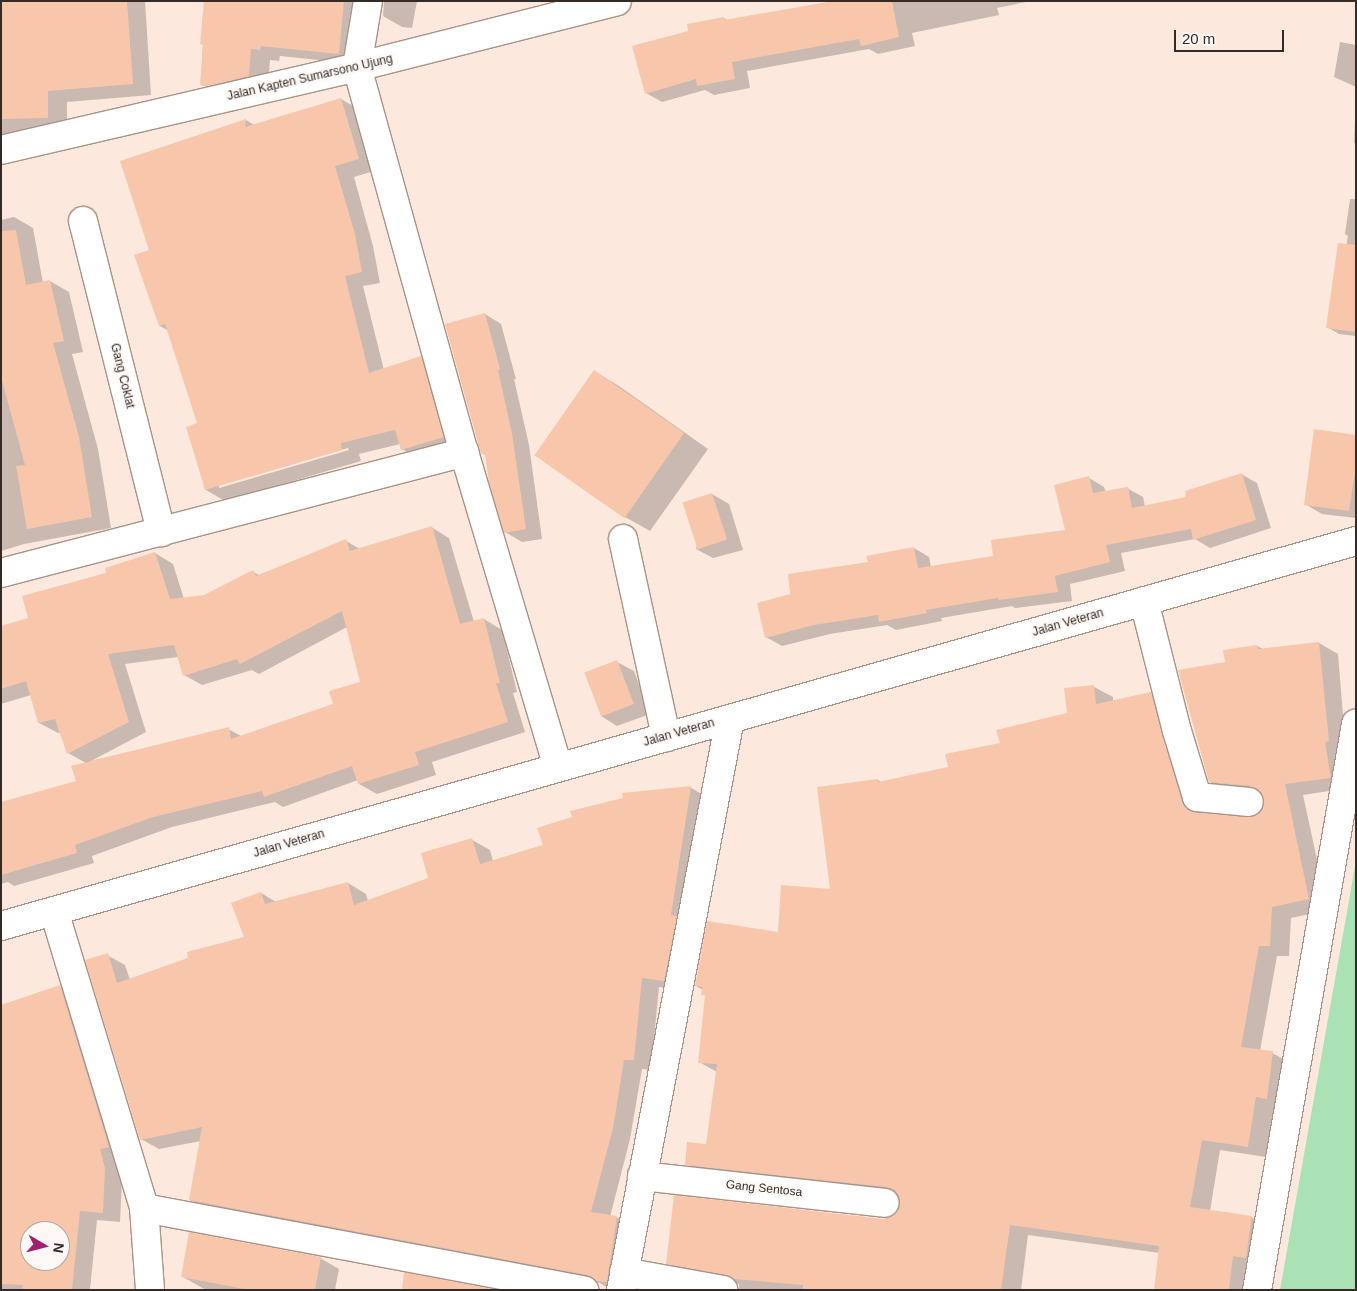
<!DOCTYPE html>
<html>
<head>
<meta charset="utf-8">
<style>
  body { margin:0 }
  #map { position:relative; width:1357px; height:1291px; overflow:hidden; background:#fce8dc; font-family:Arial,sans-serif }
  div>[style] { position:absolute }
  [style*='--x'] { left:calc(var(--x)*1px); top:calc(var(--y)*1px); width:calc(var(--w)*1px); rotate:calc(var(--a)*1deg) }
  .green>* { inset:0; background:#aae1b5 }
  .shadow>* { inset:0; background:#0003 }
  .building>* { inset:0; background:#f8c7ab; transform-origin:0 0 }
  .roads { filter:drop-shadow(1px 0 #aa9386) drop-shadow(-1px 0 #aa9386) drop-shadow(0 1px #aa9386) drop-shadow(0 -1px #aa9386) }
  .minor>* { height:28px; margin:-14px; padding:0 14px; transform-origin:14px; border-radius:14px; background:#fff }
  .major>* { height:28px; margin:-14px; padding:0 14px; transform-origin:14px; border-radius:14px; background:#fff }
  span { translate:-50% -50%; white-space:nowrap; text-align:center; line-height:1.15; -webkit-text-stroke:4.5px #fdf8f5; paint-order:stroke }
  .street-label { font-size:12px; color:#342b26 }
  .frame { position:absolute; inset:0; border:2px solid #342b26; pointer-events:none }
  .north { position:absolute; left:20px; top:1221px; width:50px; height:50px; box-sizing:border-box; background:#fdf8f5; border:1px solid #ada6a2; border-radius:50%; rotate:98deg; font-size:14px; font-weight:700; line-height:20px; text-align:center; color:#342b26 }
  .north::after { content:''; display:block; margin:auto; width:18px; height:22px; background:#a12071; clip-path:polygon(50% 0,100% 100%,50% 72%,0 100%) }
  .scale { position:absolute; left:1174px; top:30px; width:110px; height:22px; box-sizing:border-box; border:2px solid #342b26; border-top:0; padding-left:6px; font-size:15px; line-height:18px; white-space:nowrap; color:#342b26; -webkit-text-stroke:4px #fdf8f5; paint-order:stroke }
</style>
</head>
<body>
<div id="map">
  <div class="green">
    <i style="clip-path:polygon(1356px 861px,1356px 1290px,1280px 1290px)"></i>
  </div>
  <div class="shadow">
    <i style="clip-path:polygon(1px 1px,145px 1px,151px 95px,67px 102px,67px 129px,25px 130px,23px 142px,1px 140px)"></i>
    <i style="clip-path:polygon(205px 1px,376px 1px,358px 64px,280px 56px,279px 61px,270px 60px,268px 87px,221px 95px,201px 84px)"></i>
    <i style="clip-path:polygon(384px 1px,417px 1px,412px 28px,402px 27px,383px 16px)"></i>
    <i style="clip-path:polygon(840px 1px,1031px 1px,997px 8px,999px 15px,912px 33px,915px 46px,878px 54px,869px 49px,747px 71px,750px 88px,714px 95px,705px 90px,662px 102px,646px 93px,689px 32px,724px 18px,728px 21px)"></i>
    <i style="clip-path:polygon(1340px 42px,1356px 45px,1356px 87px,1334px 77px)"></i>
    <i style="clip-path:polygon(1356px 94px,1356px 144px,1354px 143px)"></i>
    <i style="clip-path:polygon(evenodd,341px 99px,360px 110px,377px 170px,354px 177px,373px 246px,380px 283px,363px 286px,384px 370px,421px 358px,440px 369px,462px 447px,421px 460px,402px 449px,400px 444px,359px 454px,361px 461px,225px 501px,206px 490px,187px 427px,198px 424px,169px 331px,160px 326px,151px 251px,246px 120px,254px 125px,341px 99px,348px 448px,349px 450px,219px 488px,219px 485px,348px 448px)"></i>
    <i style="clip-path:polygon(1350px 199px,1356px 199px,1356px 336px,1339px 334px,1327px 327px,1338px 293px,1348px 236px,1345px 234px)"></i>
    <i style="clip-path:polygon(14px 217px,33px 228px,43px 283px,50px 281px,69px 292px,83px 352px,72px 354px,98px 449px,111px 528px,24px 544px,1px 551px,1px 220px)"></i>
    <i style="clip-path:polygon(485px 314px,501px 324px,516px 379px,514px 379px,529px 445px,542px 539px,522px 542px,505px 532px,487px 456px,482px 453px)"></i>
    <i style="clip-path:polygon(594px 371px,619px 386px,708px 449px,650px 531px,625px 517px)"></i>
    <i style="clip-path:polygon(1356px 437px,1356px 518px,1322px 514px,1305px 504px)"></i>
    <i style="clip-path:polygon(1241px 474px,1257px 483px,1271px 528px,1210px 548px,1195px 539px,1121px 553px,1125px 571px,1070px 584px,1072px 601px,1015px 608px,1012px 606px,941px 618px,942px 621px,896px 630px,887px 625px,830px 634px,782px 646px,766px 637px,792px 595px,869px 563px,914px 548px,929px 557px,931px 567px,994px 557px,1067px 531px,1089px 478px,1104px 487px,1106px 492px,1127px 488px,1143px 497px,1145px 507px,1187px 498px)"></i>
    <i style="clip-path:polygon(712px 494px,729px 504px,743px 550px,713px 558px,696px 549px)"></i>
    <i style="clip-path:polygon(evenodd,431px 527px,449px 538px,474px 622px,484px 619px,502px 630px,517px 692px,513px 693px,525px 732px,432px 762px,436px 775px,377px 794px,359px 784px,358px 780px,283px 807px,275px 802px,172px 827px,92px 856px,94px 863px,14px 886px,8px 882px,1px 884px,1px 804px,78px 781px,86px 763px,68px 753px,61px 732px,58px 733px,39px 723px,31px 695px,1px 704px,1px 627px,30px 619px,108px 574px,155px 553px,173px 564px,184px 599px,205px 596px,253px 572px,259px 575px,346px 541px,360px 549px,431px 527px,347px 627px,362px 683px,334px 705px,243px 737px,228px 729px,91px 761px,146px 732px,125px 664px,178px 657px,184px 675px,202px 685px,252px 670px,259px 674px,347px 627px)"></i>
    <i style="clip-path:polygon(1319px 643px,1338px 654px,1349px 788px,1303px 795px,1328px 910px,1291px 918px,1289px 956px,1277px 956px,1260px 1051px,1272px 1053px,1291px 1063px,1286px 1109px,1275px 1107px,1266px 1157px,1220px 1150px,1210px 1211px,1251px 1217px,1270px 1228px,1249px 1290px,1155px 1290px,1160px 1253px,1028px 1235px,1021px 1290px,739px 1290px,739px 1284px,686px 1274px,667px 1263px,892px 1218px,898px 1213px,902px 1205px,900px 1197px,705px 1175px,686px 1164px,708px 1145px,717px 1072px,699px 1062px,706px 996px,702px 994px,703px 990px,696px 986px,779px 933px,831px 890px,878px 780px,882px 783px,949px 768px,1068px 714px,1094px 687px,1113px 697px,1113px 702px,1151px 694px,1170px 705px,1201px 813px,1255px 818px,1262px 812px,1266px 804px,1265px 796px,1229px 793px,1210px 782px,1226px 663px,1257px 646px,1263px 649px)"></i>
    <i style="clip-path:polygon(617px 662px,634px 671px,650px 714px,617px 726px,601px 716px)"></i>
    <i style="clip-path:polygon(690px 787px,708px 798px,682px 991px,659px 987px,651px 1070px,642px 1069px,630px 1139px,610px 1217px,616px 1217px,634px 1228px,611px 1290px,600px 1283px,208px 1210px,190px 1200px,201px 1141px,159px 1149px,141px 1139px,107px 955px,125px 965px,130px 980px,246px 937px,261px 893px,276px 902px,348px 883px,366px 894px,368px 901px,430px 878px,472px 840px,490px 850px,493px 861px,544px 845px)"></i>
    <i style="clip-path:polygon(evenodd,60px 986px,77px 996px,122px 1178px,120px 1222px,97px 1220px,90px 1290px,1px 1290px,1px 1006px,60px 986px,30px 1231px,60px 1231px,60px 1261px,30px 1261px,30px 1231px)"></i>
    <i style="clip-path:polygon(320px 1258px,339px 1269px,335px 1290px,206px 1290px,183px 1277px)"></i>
  </div>
  <div class="building">
    <i style="clip-path:polygon(1px 1px,127px 1px,133px 84px,48px 91px,48px 118px,1px 119px)"></i>
    <i style="clip-path:polygon(204px 1px,344px 1px,339px 54px,261px 46px,260px 50px,251px 49px,249px 76px,209px 86px,200px 85px,203px 45px,200px 44px)"></i>
    <i style="clip-path:polygon(833px 1px,892px 1px,899px 37px,861px 46px,859px 39px,732px 62px,735px 79px,697px 86px,696px 79px,645px 94px,632px 46px,688px 31px,687px 24px,724px 17px,724px 20px)"></i>
    <i style="clip-path:polygon(341px 98px,359px 159px,335px 166px,355px 234px,362px 272px,345px 276px,369px 373px,421px 356px,444px 437px,401px 450px,395px 430px,341px 443px,342px 450px,205px 490px,186px 427px,197px 423px,165px 324px,159px 326px,134px 255px,149px 250px,120px 161px,246px 119px,245px 127px)"></i>
    <i style="clip-path:polygon(16px 230px,26px 285px,50px 280px,64px 341px,53px 343px,79px 437px,92px 517px,27px 529px,16px 466px,25px 465px,1px 377px,1px 231px)"></i>
    <i style="clip-path:polygon(1338px 243px,1356px 245px,1356px 332px,1326px 328px)"></i>
    <i style="clip-path:polygon(485px 313px,500px 369px,498px 370px,512px 434px,526px 529px,504px 533px,489px 483px,485px 453px,481px 454px,445px 324px)"></i>
    <i style="left:594px;top:370px;width:110px;height:104px;rotate:35deg"></i>
    <i style="clip-path:polygon(1314px 429px,1356px 435px,1356px 466px,1349px 511px,1304px 505px)"></i>
    <i style="clip-path:polygon(1242px 473px,1256px 520px,1193px 540px,1191px 529px,1106px 545px,1110px 562px,1055px 576px,1058px 592px,999px 600px,998px 598px,926px 610px,927px 613px,879px 622px,878px 615px,814px 625px,765px 638px,757px 603px,790px 594px,788px 574px,868px 562px,866px 556px,914px 547px,918px 568px,993px 556px,991px 540px,1065px 530px,1054px 485px,1089px 476px,1093px 493px,1128px 487px,1132px 508px,1186px 497px,1185px 491px)"></i>
    <i style="left:712px;top:493px;width:49px;height:31px;rotate:72deg"></i>
    <i style="clip-path:polygon(432px 526px,460px 624px,484px 618px,500px 683px,496px 683px,508px 722px,415px 752px,419px 765px,358px 784px,352px 766px,264px 797px,262px 791px,153px 817px,75px 845px,77px 853px,1px 875px,1px 802px,76px 781px,71px 766px,229px 727px,231px 739px,333px 704px,329px 691px,360px 682px,342px 611px,240px 664px,237px 659px,183px 676px,174px 645px,108px 654px,129px 722px,67px 754px,55px 719px,38px 723px,26px 681px,1px 689px,1px 626px,28px 618px,22px 596px,106px 573px,105px 568px,155px 552px,170px 599px,204px 595px,253px 570px,256px 576px,346px 539px,350px 551px)"></i>
    <i style="clip-path:polygon(1319px 642px,1329px 741px,1325px 742px,1331px 778px,1285px 784px,1309px 899px,1272px 907px,1270px 946px,1259px 946px,1241px 1047px,1273px 1051px,1267px 1099px,1256px 1097px,1248px 1147px,1202px 1140px,1190px 1207px,1252px 1216px,1246px 1258px,1233px 1256px,1229px 1290px,1154px 1290px,1159px 1246px,1010px 1225px,1001px 1290px,803px 1290px,803px 1285px,734px 1279px,726px 1275px,666px 1264px,674px 1195px,883px 1219px,892px 1217px,897px 1213px,900px 1205px,899px 1196px,894px 1190px,887px 1187px,685px 1165px,687px 1142px,706px 1144px,717px 1064px,698px 1063px,705px 995px,701px 995px,702px 987px,695px 986px,707px 921px,778px 932px,781px 885px,830px 889px,817px 787px,878px 779px,878px 782px,948px 767px,945px 754px,1000px 743px,996px 730px,1067px 713px,1064px 688px,1094px 685px,1096px 704px,1151px 692px,1182px 802px,1188px 809px,1196px 813px,1255px 816px,1261px 811px,1264px 804px,1263px 796px,1258px 790px,1250px 786px,1209px 782px,1178px 670px,1225px 662px,1223px 650px,1257px 645px,1258px 649px)"></i>
    <i style="left:617px;top:660px;width:47px;height:35px;rotate:69deg"></i>
    <i style="clip-path:polygon(691px 786px,671px 915px,677px 916px,664px 981px,642px 978px,634px 1060px,624px 1060px,613px 1128px,591px 1212px,617px 1216px,607px 1282px,596px 1281px,587px 1275px,189px 1200px,202px 1127px,140px 1140px,85px 960px,108px 953px,117px 983px,188px 958px,187px 952px,244px 937px,231px 903px,261px 892px,265px 904px,348px 882px,354px 905px,428px 878px,421px 853px,472px 838px,480px 864px,543px 845px,537px 828px,572px 817px,570px 811px,623px 798px,622px 793px)"></i>
    <i style="clip-path:polygon(evenodd,60px 985px,109px 1147px,100px 1149px,105px 1168px,103px 1213px,80px 1211px,72px 1290px,22px 1290px,23px 1285px,1px 1284px,1px 1005px,60px 985px,30px 1231px,60px 1231px,60px 1261px,30px 1261px,30px 1231px)"></i>
    <i style="clip-path:polygon(189px 1232px,321px 1257px,315px 1290px,250px 1290px,181px 1277px)"></i>
    <i style="clip-path:polygon(404px 1272px,497px 1290px,402px 1290px)"></i>
  </div>
  <div class="roads">
    <div class="minor">
      <i style="--x:368;--y:1;--w:67;--a:99.5"></i>
      <i style="--x:357;--y:67;--w:400;--a:74.5"></i>
      <i style="--x:464;--y:452;--w:329;--a:73.4"></i>
      <i style="--x:1;--y:150;--w:366;--a:-13.1"></i>
      <i style="--x:357;--y:67;--w:268;--a:-14.2"></i>
      <i style="--x:83;--y:221;--w:321;--a:75.9"></i>
      <i style="--x:623;--y:539;--w:203;--a:77.7"></i>
      <i style="--x:1;--y:573;--w:479;--a:-14.6"></i>
      <i style="--x:1144;--y:601;--w:134;--a:75.8"></i>
      <i style="--x:1177;--y:731;--w:69;--a:73.1"></i>
      <i style="--x:1197;--y:797;--w:52;--a:5.5"></i>
      <i style="--x:54;--y:911;--w:310;--a:73.1"></i>
      <i style="--x:144;--y:1208;--w:82;--a:85.8"></i>
      <i style="--x:642;--y:1176;--w:244;--a:6.3"></i>
      <i style="--x:144;--y:1208;--w:448;--a:10.6"></i>
      <i style="--x:624;--y:1272;--w:101;--a:10.3"></i>
      <i style="--x:621;--y:1290;--w:581;--a:-79.19"></i>
      <i style="--x:1257;--y:1290;--w:575;--a:-80.08"></i>
    </div>
    <div class="major">
      <i style="--x:1;--y:926;--w:1409;--a:-15.86"></i>
    </div>
  </div>
  <div class="street-label">
    <span style="left:310px;top:78px;rotate:-13deg">Jalan Kapten Sumarsono Ujung</span>
    <span style="left:122px;top:376px;rotate:76deg">Gang Coklat</span>
    <span style="left:1068px;top:623px;rotate:-16deg">Jalan Veteran</span>
    <span style="left:679px;top:733px;rotate:-16deg">Jalan Veteran</span>
    <span style="left:289px;top:844px;rotate:-16deg">Jalan Veteran</span>
    <span style="left:764px;top:1189px;rotate:6deg">Gang Sentosa</span>
  </div>
  <div class="frame"></div>
  <div class="north">N</div>
  <div class="scale">20 m</div>
</div>
</body>
</html>
